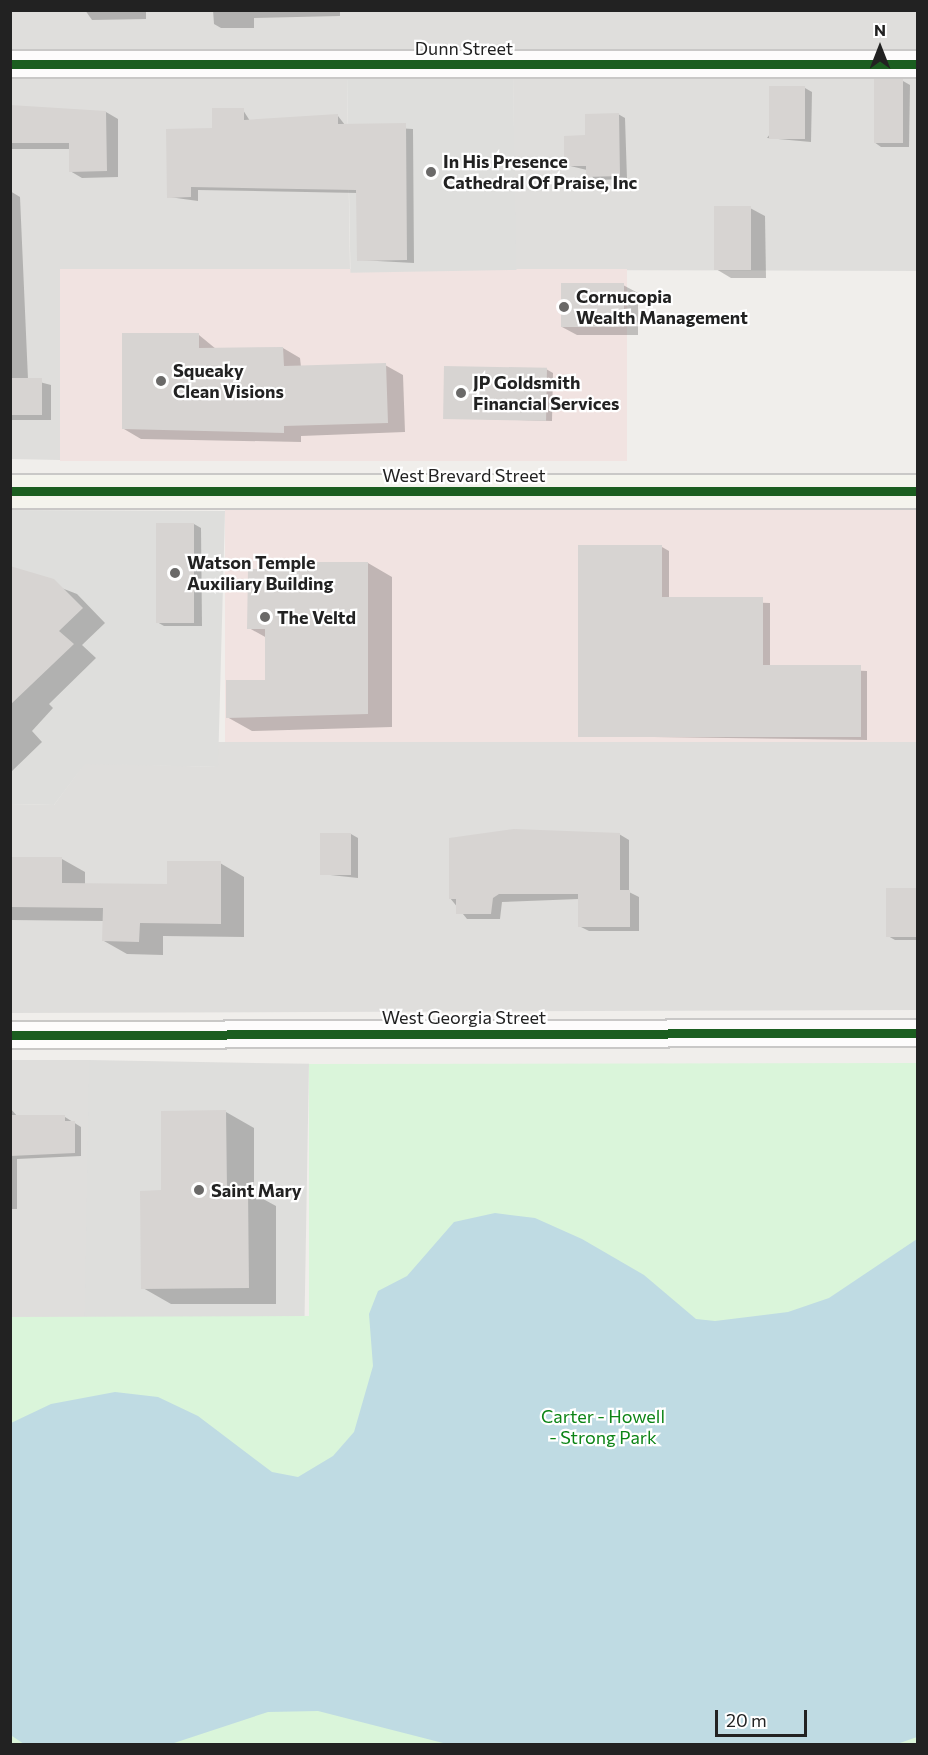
<!DOCTYPE html>
<html>
<head>
<meta charset="utf-8">
<style>
  body { margin:0 }
  #map { position:relative; width:928px; height:1755px; overflow:hidden; background:#f0eeeb; font-family:Commissioner,sans-serif }
  div>[style] { position:absolute }
  [style*='--x'] { left:calc(var(--x)*1px); top:calc(var(--y)*1px); width:calc(var(--w)*1px); rotate:calc(var(--a)*1deg) }
  .residential>* { inset:0; background:#dfdedc; transform-origin:0 0 }
  .commercial>* { inset:0; background:#f1e3e1; transform-origin:0 0 }
  .religious>* { inset:0; background:#dededc; transform-origin:0 0 }
  .park>* { inset:0; background:#daf5da }
  .water>* { inset:0; background:#bfdbe3 }
  .shadow>* { inset:0; background:#0003 }
  .building>* { inset:0; background:#d7d4d2; transform-origin:0 0 }
  .roads { filter:drop-shadow(2px 0 #c9c8c7) drop-shadow(-2px 0 #c9c8c7) drop-shadow(0 2px #c9c8c7) drop-shadow(0 -2px #c9c8c7) }
  .street>* { height:26px; margin:-13px; padding:0 13px; transform-origin:13px; border-radius:13px; background:#fdfcfc }
  .secondary>* { height:33px; margin:-16.5px; padding:0 16.5px; transform-origin:16.5px; border-radius:16.5px; background:#f4f4ed }
  .cycleway>* { height:9px; margin:-4.5px; padding:0 4.5px; transform-origin:4.5px; border-radius:4.5px; background:#1b5e20 }
  .dots>* { width:16px; height:16px; translate:-50% -50%; box-sizing:border-box; border:3px solid #fff; border-radius:50% }
  span { translate:-50% -50%; white-space:nowrap; text-align:center; line-height:1.15; -webkit-text-stroke:4.5px #fff; paint-order:stroke }
  .street-label { font-size:18px; color:#222 }
  .poi-label { font-size:18px; color:#222; font-weight:700 }
  .left { translate:0 -50%; text-align:left }
  .park-label { font-size:18px; color:#0c8416 }
  .frame { position:absolute; inset:0; border:12px solid #222; pointer-events:none }
  .north { position:absolute; left:850px; top:18px; width:60px; height:60px; -webkit-text-stroke:4px #fff; paint-order:stroke; rotate:0deg; font-size:16px; font-weight:700; line-height:24px; text-align:center; color:#222 }
  .north::after { content:''; display:block; margin:auto; width:21px; height:27px; background:#222; clip-path:polygon(50% 0,100% 100%,50% 72%,0 100%) }
  .scale { position:absolute; left:715px; top:1710px; width:92px; height:27px; box-sizing:border-box; border:3px solid #222; border-top:0; padding-left:8px; font-size:18px; line-height:21px; white-space:nowrap; color:#222; -webkit-text-stroke:4px #fff; paint-order:stroke }
</style>
</head>
<body>
<div id="map">
  <div class="residential">
    <i style="clip-path:polygon(11px 11px,917px 11px,917px 271px,515px 270px,513px 73px,347px 75px,350px 270px,60px 272px,60px 460px,11px 459px)"></i>
    <i style="clip-path:polygon(218px 742px,917px 742px,917px 1010px,11px 1013px,11px 804px,54px 805px,85px 763px,218px 767px)"></i>
    <i style="left:10px;top:1060px;width:79px;height:257px"></i>
  </div>
  <div class="commercial">
    <i style="left:627px;top:269px;width:192px;height:567px;rotate:90deg"></i>
    <i style="left:917px;top:509px;width:233px;height:692px;rotate:90deg"></i>
  </div>
  <div class="religious">
    <i style="left:513px;top:73px;width:197px;height:166px;rotate:89deg"></i>
    <i style="clip-path:polygon(11px 510px,225px 511px,218px 767px,85px 764px,54px 805px,11px 804px)"></i>
    <i style="left:89px;top:1060px;width:220px;height:257px;rotate:1deg"></i>
  </div>
  <div class="park">
    <i style="clip-path:polygon(917px 1063px,917px 1744px,11px 1744px,11px 1317px,309px 1316px,309px 1064px)"></i>
  </div>
  <div class="water">
    <i style="clip-path:polygon(495px 1213px,535px 1218px,582px 1239px,644px 1275px,696px 1319px,715px 1321px,788px 1312px,829px 1298px,917px 1239px,917px 1737px,897px 1744px,447px 1744px,318px 1711px,268px 1712px,171px 1744px,24px 1744px,12px 1736px,11px 1423px,51px 1404px,115px 1392px,158px 1397px,198px 1416px,272px 1472px,298px 1477px,333px 1456px,354px 1432px,373px 1366px,369px 1314px,378px 1291px,407px 1276px,454px 1222px)"></i>
  </div>
  <div class="shadow">
    <i style="clip-path:polygon(85px 10px,146px 10px,146px 19px,92px 20px)"></i>
    <i style="clip-path:polygon(213px 10px,340px 10px,340px 16px,254px 18px,254px 28px,221px 28px,214px 24px)"></i>
    <i style="clip-path:polygon(903px 81px,910px 85px,909px 147px,881px 147px,874px 142px)"></i>
    <i style="clip-path:polygon(805px 88px,812px 92px,811px 142px,767px 138px)"></i>
    <i style="clip-path:polygon(10px 107px,106px 112px,118px 119px,118px 177px,82px 178px,70px 171px,70px 149px,10px 149px)"></i>
    <i style="clip-path:polygon(243px 110px,250px 121px,338px 116px,345px 125px,413px 129px,414px 263px,359px 260px,358px 193px,198px 190px,198px 201px,169px 197px,214px 130px)"></i>
    <i style="clip-path:polygon(618px 114px,625px 118px,627px 179px,595px 180px,587px 170px,566px 165px,587px 137px)"></i>
    <i style="clip-path:polygon(10px 191px,20px 197px,28px 379px,51px 385px,51px 420px,10px 420px)"></i>
    <i style="clip-path:polygon(750px 208px,765px 216px,766px 278px,731px 278px,716px 269px)"></i>
    <i style="clip-path:polygon(623px 285px,638px 293px,638px 335px,577px 335px,562px 327px)"></i>
    <i style="clip-path:polygon(199px 335px,216px 349px,283px 348px,300px 358px,301px 367px,385px 365px,403px 375px,405px 432px,301px 436px,301px 442px,141px 439px,124px 429px)"></i>
    <i style="clip-path:polygon(546px 369px,553px 373px,552px 421px,445px 418px)"></i>
    <i style="clip-path:polygon(194px 524px,201px 528px,202px 626px,164px 626px,157px 622px,157px 525px)"></i>
    <i style="clip-path:polygon(579px 547px,662px 547px,669px 551px,669px 599px,770px 603px,770px 667px,867px 671px,867px 740px,579px 736px)"></i>
    <i style="clip-path:polygon(368px 563px,392px 577px,392px 727px,252px 731px,227px 717px,267px 681px,267px 638px,249px 628px,298px 571px)"></i>
    <i style="clip-path:polygon(10px 568px,77px 594px,105px 623px,82px 645px,96px 658px,49px 704px,53px 708px,32px 731px,42px 742px,10px 773px)"></i>
    <i style="clip-path:polygon(351px 834px,358px 838px,358px 878px,321px 874px)"></i>
    <i style="clip-path:polygon(619px 834px,629px 840px,629px 892px,639px 897px,639px 931px,589px 931px,579px 926px,579px 899px,502px 902px,500px 919px,467px 919px,450px 898px)"></i>
    <i style="clip-path:polygon(10px 858px,62px 859px,85px 872px,85px 885px,168px 886px,220px 863px,244px 877px,244px 937px,163px 936px,163px 955px,127px 954px,104px 941px,104px 921px,10px 920px)"></i>
    <i style="clip-path:polygon(918px 892px,918px 940px,895px 940px,888px 936px)"></i>
    <i style="clip-path:polygon(10px 1108px,18px 1117px,65px 1117px,81px 1127px,81px 1156px,17px 1159px,17px 1209px,10px 1209px)"></i>
    <i style="clip-path:polygon(226px 1112px,254px 1128px,254px 1194px,276px 1206px,276px 1304px,171px 1304px,143px 1288px,163px 1192px)"></i>
  </div>
  <div class="building">
    <i style="left:874px;top:79px;width:29px;height:64px"></i>
    <i style="left:769px;top:86px;width:36px;height:53px"></i>
    <i style="clip-path:polygon(10px 105px,106px 111px,107px 171px,69px 172px,69px 143px,10px 143px)"></i>
    <i style="clip-path:polygon(212px 108px,244px 108px,244px 120px,338px 114px,338px 124px,406px 123px,407px 260px,357px 261px,356px 190px,191px 187px,191px 197px,167px 198px,166px 129px,212px 128px)"></i>
    <i style="clip-path:polygon(619px 113px,620px 176px,586px 177px,586px 166px,564px 166px,564px 136px,585px 135px,585px 114px)"></i>
    <i style="left:714px;top:206px;width:37px;height:64px"></i>
    <i style="left:561px;top:283px;width:63px;height:44px"></i>
    <i style="clip-path:polygon(122px 333px,199px 333px,199px 348px,283px 347px,284px 366px,386px 363px,388px 423px,284px 426px,284px 433px,122px 429px)"></i>
    <i style="left:444px;top:366px;width:103px;height:53px;rotate:1deg"></i>
    <i style="left:10px;top:378px;width:32px;height:37px"></i>
    <i style="left:156px;top:523px;width:38px;height:100px"></i>
    <i style="clip-path:polygon(578px 545px,662px 545px,662px 597px,763px 597px,763px 665px,861px 665px,861px 737px,578px 737px)"></i>
    <i style="clip-path:polygon(297px 562px,368px 562px,368px 714px,226px 718px,226px 680px,265px 680px,265px 629px,247px 629px,248px 569px,297px 569px)"></i>
    <i style="clip-path:polygon(10px 566px,54px 579px,83px 608px,59px 631px,74px 644px,10px 705px)"></i>
    <i style="clip-path:polygon(514px 829px,620px 833px,620px 890px,630px 890px,630px 927px,578px 927px,578px 894px,499px 894px,493px 898px,491px 914px,456px 914px,456px 899px,449px 899px,449px 838px)"></i>
    <i style="left:320px;top:833px;width:31px;height:42px"></i>
    <i style="clip-path:polygon(10px 857px,62px 857px,62px 883px,167px 884px,167px 861px,221px 861px,221px 924px,140px 923px,139px 942px,102px 941px,103px 908px,10px 907px)"></i>
    <i style="left:886px;top:888px;width:32px;height:49px"></i>
    <i style="clip-path:polygon(226px 1110px,227px 1188px,248px 1188px,249px 1288px,141px 1289px,140px 1191px,161px 1190px,161px 1111px)"></i>
    <i style="clip-path:polygon(10px 1115px,65px 1115px,65px 1121px,75px 1121px,75px 1153px,10px 1156px)"></i>
  </div>
  <div class="roads">
    <div class="street">
      <i style="--x:10;--y:64;--w:908;--a:0"></i>
      <i style="--x:10;--y:1035;--w:908;--a:-0.13"></i>
    </div>
    <div class="secondary">
      <i style="--x:10;--y:491;--w:908;--a:0"></i>
    </div>
  </div>
  <div class="cycleway">
    <i style="--x:10;--y:64;--w:908;--a:0"></i>
    <i style="--x:10;--y:491;--w:908;--a:0"></i>
    <i style="--x:10;--y:1035;--w:908;--a:-0.13"></i>
  </div>
  <div class="dots">
    <i style="left:431px;top:172px;background:#6a6968"></i>
    <i style="left:564px;top:307px;background:#6a6968"></i>
    <i style="left:161px;top:381px;background:#6a6968"></i>
    <i style="left:461px;top:393px;background:#6a6968"></i>
    <i style="left:175px;top:573px;background:#6a6968"></i>
    <i style="left:265px;top:617px;background:#6a6968"></i>
    <i style="left:199px;top:1190px;background:#6a6968"></i>
  </div>
  <div class="street-label">
    <span style="left:464px;top:48px">Dunn Street</span>
    <span style="left:464px;top:475px">West Brevard Street</span>
    <span style="left:464px;top:1017px">West Georgia Street</span>
  </div>
  <div class="poi-label">
    <span class="left" style="left:443px;top:172px">In His Presence<br>Cathedral Of Praise, Inc</span>
    <span class="left" style="left:576px;top:307px">Cornucopia<br>Wealth Management</span>
    <span class="left" style="left:173px;top:381px">Squeaky<br>Clean Visions</span>
    <span class="left" style="left:473px;top:393px">JP Goldsmith<br>Financial Services</span>
    <span class="left" style="left:187px;top:573px">Watson Temple<br>Auxiliary Building</span>
    <span class="left" style="left:277px;top:617px">The Veltd</span>
    <span class="left" style="left:211px;top:1190px">Saint Mary</span>
  </div>
  <div class="park-label">
    <span style="left:603px;top:1427px">Carter - Howell<br>- Strong Park</span>
  </div>
  <div class="frame"></div>
  <div class="north">N</div>
  <div class="scale">20 m</div>
</div>
</body>
</html>
